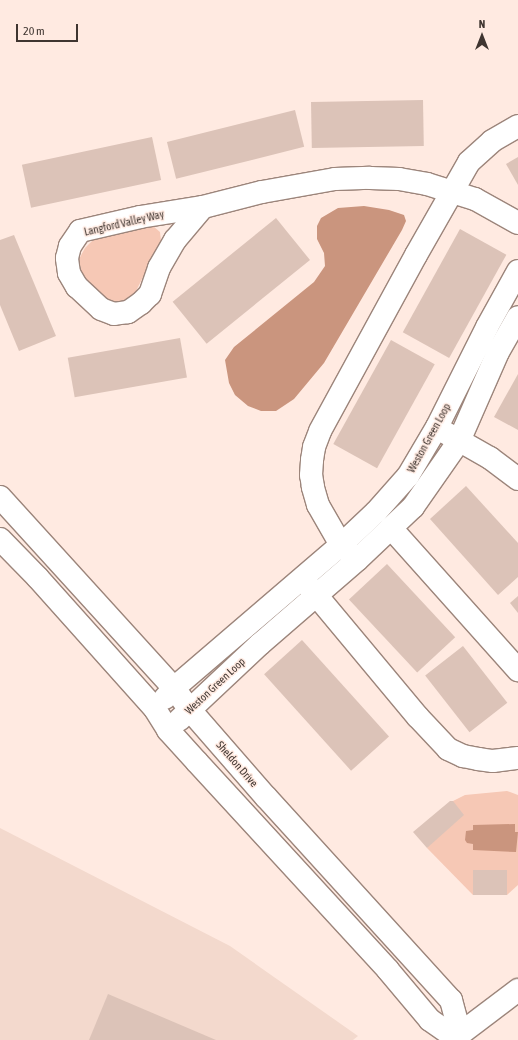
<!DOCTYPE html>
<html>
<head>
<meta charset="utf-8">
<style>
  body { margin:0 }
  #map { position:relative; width:518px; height:1040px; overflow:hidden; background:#ffeae1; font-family:"Asap Condensed",sans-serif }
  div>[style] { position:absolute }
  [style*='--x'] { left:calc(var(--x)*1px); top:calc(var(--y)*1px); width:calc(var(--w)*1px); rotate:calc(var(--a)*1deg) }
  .built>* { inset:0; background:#f3d9cd }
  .green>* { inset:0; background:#f6c8b5 }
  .water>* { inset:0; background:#ca957e }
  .building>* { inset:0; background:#dcc3b8; transform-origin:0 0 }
  .roads { filter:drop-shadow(1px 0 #9c857b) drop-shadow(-1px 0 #9c857b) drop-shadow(0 1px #9c857b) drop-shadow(0 -1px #9c857b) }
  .minor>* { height:22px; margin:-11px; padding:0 11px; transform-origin:11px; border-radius:11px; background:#fff }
  .major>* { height:22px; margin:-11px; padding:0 11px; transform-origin:11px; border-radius:11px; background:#fff }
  span { translate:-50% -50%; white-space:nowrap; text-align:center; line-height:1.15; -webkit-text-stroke:3px #ffeae1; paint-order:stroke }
  .street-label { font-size:11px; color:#3f3530 }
  .north { position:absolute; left:462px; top:16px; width:40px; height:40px; -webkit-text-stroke:3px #ffeae1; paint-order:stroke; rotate:0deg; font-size:11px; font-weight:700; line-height:16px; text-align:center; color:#3f3530 }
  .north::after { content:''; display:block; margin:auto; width:14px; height:18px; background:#3f3530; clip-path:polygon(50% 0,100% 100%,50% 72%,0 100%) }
  .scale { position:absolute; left:16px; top:24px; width:62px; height:18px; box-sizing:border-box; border:2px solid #3f3530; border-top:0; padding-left:5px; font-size:12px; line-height:14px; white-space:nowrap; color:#3f3530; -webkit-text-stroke:3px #ffeae1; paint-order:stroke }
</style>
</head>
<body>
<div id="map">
  <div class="built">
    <i style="clip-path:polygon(0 828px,230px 946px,358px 1036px,353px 1040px,0 1040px)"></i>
  </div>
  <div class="green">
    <i style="clip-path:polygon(153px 226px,160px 232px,161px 241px,133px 297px,121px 302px,107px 300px,93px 289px,81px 272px,79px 259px,85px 248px,93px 240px,109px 235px)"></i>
    <i style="clip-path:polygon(507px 791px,518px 795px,518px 885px,507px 895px,473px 895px,427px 848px,453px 801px,465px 795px)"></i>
  </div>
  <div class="water">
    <i style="clip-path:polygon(364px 206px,389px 210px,404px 215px,406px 221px,402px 230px,324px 363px,294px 399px,276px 411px,261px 411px,248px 406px,235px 395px,229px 383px,225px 360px,234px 347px,314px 282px,325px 266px,324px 253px,317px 239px,317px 226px,321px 218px,338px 208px)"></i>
    <i style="clip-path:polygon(515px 824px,515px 832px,518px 832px,516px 852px,473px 850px,473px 844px,467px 843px,465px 840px,466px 831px,473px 830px,473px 825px)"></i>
  </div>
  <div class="building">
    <i style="left:423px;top:100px;width:46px;height:112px;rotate:89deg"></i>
    <i style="left:295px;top:110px;width:38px;height:132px;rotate:76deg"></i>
    <i style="left:152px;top:137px;width:44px;height:133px;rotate:78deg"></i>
    <i style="clip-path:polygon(518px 157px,518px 185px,506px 164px)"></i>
    <i style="left:276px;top:218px;width:54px;height:133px;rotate:51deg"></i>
    <i style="left:460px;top:229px;width:53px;height:118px;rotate:29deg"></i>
    <i style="clip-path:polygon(14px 235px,56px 336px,19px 351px,0 305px,0 240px)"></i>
    <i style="left:180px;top:338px;width:40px;height:114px;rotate:80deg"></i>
    <i style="left:391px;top:340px;width:50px;height:119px;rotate:29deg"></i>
    <i style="clip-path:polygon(518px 374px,518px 430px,494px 417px)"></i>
    <i style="clip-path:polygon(466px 486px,518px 543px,518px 577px,498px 595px,430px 519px)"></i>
    <i style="left:387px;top:564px;width:100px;height:52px;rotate:47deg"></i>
    <i style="clip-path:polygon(518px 596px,518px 613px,510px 603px)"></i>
    <i style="left:302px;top:640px;width:130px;height:51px;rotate:48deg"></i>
    <i style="left:463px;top:646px;width:72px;height:48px;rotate:52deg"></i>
    <i style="clip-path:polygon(450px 801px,453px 801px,464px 815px,427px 848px,413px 832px)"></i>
    <i style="left:473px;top:870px;width:34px;height:25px"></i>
    <i style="clip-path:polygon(108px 994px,216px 1040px,89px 1040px)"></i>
  </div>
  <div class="roads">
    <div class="minor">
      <i style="--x:203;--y:207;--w:43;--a:130.3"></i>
      <i style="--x:175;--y:240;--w:32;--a:120"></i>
      <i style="--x:159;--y:268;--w:28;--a:109"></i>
      <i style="--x:150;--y:294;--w:13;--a:135"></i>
      <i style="--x:141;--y:303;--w:16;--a:145"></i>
      <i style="--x:128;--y:312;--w:14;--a:172"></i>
      <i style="--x:114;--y:314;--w:14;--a:-159"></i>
      <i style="--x:101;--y:309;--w:33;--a:-137"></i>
      <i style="--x:77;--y:287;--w:16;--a:-120"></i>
      <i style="--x:69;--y:273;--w:15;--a:-98"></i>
      <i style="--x:67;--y:258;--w:12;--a:-76"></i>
      <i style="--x:70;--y:246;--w:18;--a:-56"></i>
      <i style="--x:80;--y:231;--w:62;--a:-13.1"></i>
      <i style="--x:140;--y:217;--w:64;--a:-9"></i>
      <i style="--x:203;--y:207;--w:61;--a:-14.3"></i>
      <i style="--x:262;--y:192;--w:74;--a:-10.1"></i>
      <i style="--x:335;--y:179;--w:35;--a:-2"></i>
      <i style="--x:370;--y:178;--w:29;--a:2"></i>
      <i style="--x:399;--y:179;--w:28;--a:10"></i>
      <i style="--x:427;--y:184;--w:50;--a:17.4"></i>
      <i style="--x:475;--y:199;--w:49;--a:29.2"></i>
      <i style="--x:446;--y:433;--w:51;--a:29.6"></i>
      <i style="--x:490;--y:458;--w:35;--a:37"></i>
      <i style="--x:0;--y:497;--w:258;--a:47.7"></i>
      <i style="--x:174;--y:688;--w:27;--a:54"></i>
      <i style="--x:190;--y:710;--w:116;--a:48.9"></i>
      <i style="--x:266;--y:797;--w:275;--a:47.7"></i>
      <i style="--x:451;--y:1000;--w:20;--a:75"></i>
      <i style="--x:456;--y:1019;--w:18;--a:90"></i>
      <i style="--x:391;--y:528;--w:191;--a:48.2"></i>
      <i style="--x:0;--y:539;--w:54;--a:45.7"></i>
      <i style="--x:38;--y:578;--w:176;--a:48.2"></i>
      <i style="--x:155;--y:709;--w:25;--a:58"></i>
      <i style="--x:168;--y:730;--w:43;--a:47.8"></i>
      <i style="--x:197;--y:762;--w:282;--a:47.4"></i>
      <i style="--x:388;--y:970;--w:65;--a:50"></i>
      <i style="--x:430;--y:1020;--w:35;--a:35"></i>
      <i style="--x:351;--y:554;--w:13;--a:-138"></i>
      <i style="--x:341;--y:545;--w:46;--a:-119.9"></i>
      <i style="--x:318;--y:505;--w:19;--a:-106"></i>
      <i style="--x:313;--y:487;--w:12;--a:-99"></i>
      <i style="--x:311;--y:475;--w:15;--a:-86"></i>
      <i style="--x:312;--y:460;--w:13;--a:-81"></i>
      <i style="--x:314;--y:447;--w:17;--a:-69"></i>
      <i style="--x:320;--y:431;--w:200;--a:-61.4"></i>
      <i style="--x:416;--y:255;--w:107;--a:-60.3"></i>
      <i style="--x:469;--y:162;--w:31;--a:-42"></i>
      <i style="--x:492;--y:141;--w:30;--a:-30"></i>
      <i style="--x:307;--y:584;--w:173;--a:50.2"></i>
      <i style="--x:418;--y:717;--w:44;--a:46.8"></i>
      <i style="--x:448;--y:749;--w:17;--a:25"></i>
      <i style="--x:463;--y:756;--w:15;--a:11"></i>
      <i style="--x:478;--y:759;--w:15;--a:8"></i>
      <i style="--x:493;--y:761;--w:25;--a:-7"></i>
      <i style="--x:165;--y:698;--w:13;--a:-48"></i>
      <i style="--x:174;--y:688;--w:220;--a:-40.6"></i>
      <i style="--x:341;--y:545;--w:48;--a:-43.3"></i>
      <i style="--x:376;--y:512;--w:48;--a:-48.4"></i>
      <i style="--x:408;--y:476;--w:57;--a:-59.4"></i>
      <i style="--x:437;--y:427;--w:112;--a:-63.4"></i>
      <i style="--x:487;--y:327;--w:64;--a:-61"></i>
      <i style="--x:179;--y:720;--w:111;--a:-43.2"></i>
      <i style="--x:260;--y:644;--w:128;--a:-40.9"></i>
      <i style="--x:357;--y:560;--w:77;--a:-43.4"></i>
      <i style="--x:413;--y:507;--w:80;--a:-55.1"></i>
      <i style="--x:459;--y:441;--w:97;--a:-66.3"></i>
      <i style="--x:498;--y:352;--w:40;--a:-60.3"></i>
    </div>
    <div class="major">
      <i style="--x:452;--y:1040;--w:83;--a:-37.1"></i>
    </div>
  </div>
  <div class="street-label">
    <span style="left:124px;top:223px;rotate:-13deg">Langford Valley Way</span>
    <span style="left:429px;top:438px;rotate:-61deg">Weston Green Loop</span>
    <span style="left:215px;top:686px;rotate:-43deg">Weston Green Loop</span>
    <span style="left:237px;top:764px;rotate:49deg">Sheldon Drive</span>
  </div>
  <div class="north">N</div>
  <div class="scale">20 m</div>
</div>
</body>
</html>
